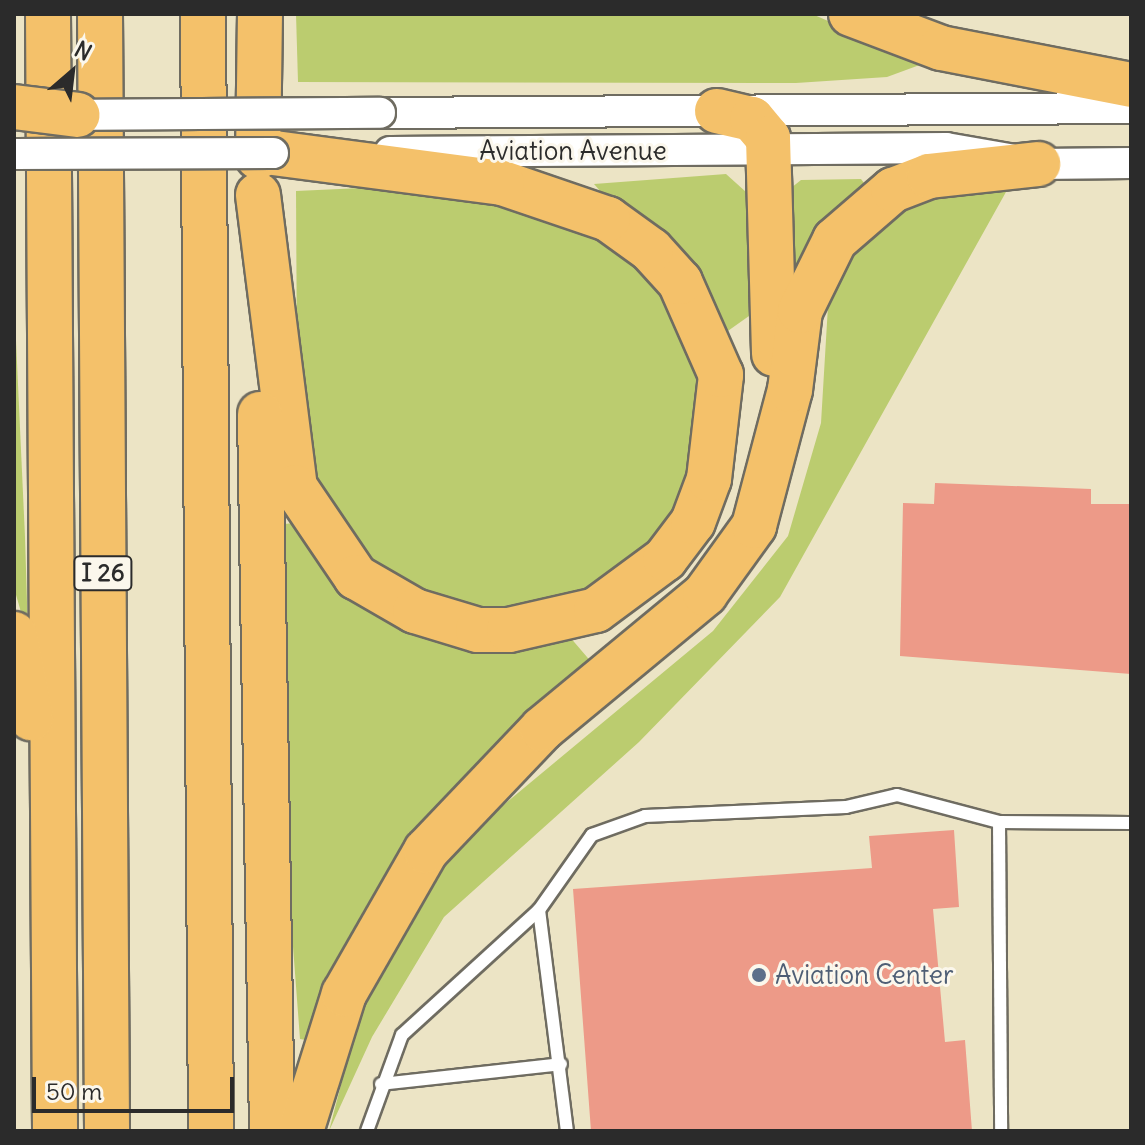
<!DOCTYPE html>
<html>
<head>
<meta charset="utf-8">
<style>
  body { margin:0 }
  #map { position:relative; width:1145px; height:1145px; overflow:hidden; background:#ece4c5; font-family:Delius,sans-serif }
  div>[style] { position:absolute }
  [style*='--x'] { left:calc(var(--x)*1px); top:calc(var(--y)*1px); width:calc(var(--w)*1px); rotate:calc(var(--a)*1deg) }
  .green>* { inset:0; background:#bbcc6f }
  .building>* { inset:0; background:#ed9a88 }
  .roads { filter:drop-shadow(2px 0 #6f6c61) drop-shadow(-2px 0 #6f6c61) drop-shadow(0 2px #6f6c61) drop-shadow(0 -2px #6f6c61) }
  .service>* { height:12px; margin:-6px; padding:0 6px; transform-origin:6px; border-radius:6px; background:#fff }
  .tertiary>* { height:30px; margin:-15px; padding:0 15px; transform-origin:15px; border-radius:15px; background:#fff }
  .motorway>* { height:44px; margin:-22px; padding:0 22px; transform-origin:22px; border-radius:22px; background:#f4c16a }
  .bridges { filter:drop-shadow(2px 0 #6f6c61) drop-shadow(-2px 0 #6f6c61) drop-shadow(0 2px #6f6c61) drop-shadow(0 -2px #6f6c61) }
  .tertiary-bridge>* { height:30px; margin:-15px; padding:0 15px; transform-origin:15px; border-radius:15px; background:#fff }
  .motorway-bridge>* { height:44px; margin:-22px; padding:0 22px; transform-origin:22px; border-radius:22px; background:#f4c16a }
  .dots>* { width:22px; height:22px; translate:-50% -50%; box-sizing:border-box; border:4px solid #fbf7ec; border-radius:50% }
  span { translate:-50% -50%; white-space:nowrap; text-align:center; line-height:1.15; -webkit-text-stroke:6px #fbf7ec; paint-order:stroke }
  .shield-label span { padding:2px 6px; background:#fbf7ec; border:2px solid; border-radius:6px; -webkit-text-stroke-width:0 }
  .shield-label { font-size:24px; color:#2b2b2b; font-weight:700 }
  .street-label { font-size:26px; color:#2b2b2b }
  .service-label { font-size:26px; color:#4e5e75 }
  .left { translate:0 -50%; text-align:left }
  .frame { position:absolute; inset:0; border:16px solid #2b2b2b; pointer-events:none }
  .north { position:absolute; left:32px; top:32px; width:80px; height:80px; -webkit-text-stroke:6px #fbf7ec; paint-order:stroke; rotate:28deg; font-size:22px; font-weight:700; line-height:32px; text-align:center; color:#2b2b2b }
  .north::after { content:''; display:block; margin:auto; width:28px; height:36px; background:#2b2b2b; clip-path:polygon(50% 0,100% 100%,50% 72%,0 100%) }
  .scale { position:absolute; left:32px; top:1077px; width:202px; height:36px; box-sizing:border-box; border:4px solid #2b2b2b; border-top:0; padding-left:10px; font-size:24px; line-height:28px; white-space:nowrap; color:#2b2b2b; -webkit-text-stroke:6px #fbf7ec; paint-order:stroke }
</style>
</head>
<body>
<div id="map">
  <div class="green">
    <i style="clip-path:polygon(296px 14px,812px 14px,925px 63px,887px 77px,796px 83px,298px 82px)"></i>
    <i style="clip-path:polygon(726px 174px,746px 192px,749px 316px,725px 333px,594px 184px)"></i>
    <i style="clip-path:polygon(861px 179px,867px 187px,792px 279px,791px 188px,801px 180px)"></i>
    <i style="clip-path:polygon(1011px 183px,780px 597px,639px 742px,444px 917px,372px 1037px,329px 1131px,362px 1004px,420px 893px,495px 812px,713px 631px,788px 536px,821px 423px,828px 306px,841px 264px,925px 191px)"></i>
    <i style="clip-path:polygon(383px 187px,481px 199px,566px 224px,624px 255px,671px 305px,697px 367px,703px 417px,690px 477px,660px 532px,611px 576px,557px 604px,480px 609px,408px 586px,362px 551px,325px 498px,305px 444px,297px 366px,296px 191px)"></i>
    <i style="clip-path:polygon(14px 297px,25px 537px,28px 636px,14px 588px)"></i>
    <i style="clip-path:polygon(295px 523px,338px 585px,569px 636px,593px 664px,490px 751px,430px 817px,358px 924px,306px 1040px,300px 1039px,290px 907px,284px 524px)"></i>
  </div>
  <div class="building">
    <i style="clip-path:polygon(935px 483px,1091px 489px,1091px 504px,1131px 504px,1131px 674px,900px 656px,903px 503px,934px 504px)"></i>
    <i style="clip-path:polygon(954px 830px,959px 907px,933px 909px,945px 1042px,965px 1040px,972px 1131px,591px 1131px,573px 889px,872px 868px,869px 836px)"></i>
  </div>
  <div class="roads">
    <div class="service">
      <i style="--x:999;--y:822;--w:309;--a:89.6"></i>
      <i style="--x:539;--y:910;--w:223;--a:82.8"></i>
      <i style="--x:381;--y:1084;--w:181;--a:-6.3"></i>
      <i style="--x:367;--y:1131;--w:102;--a:-70"></i>
      <i style="--x:402;--y:1035;--w:185;--a:-42.4"></i>
      <i style="--x:539;--y:910;--w:92;--a:-54.8"></i>
      <i style="--x:592;--y:835;--w:56;--a:-19.7"></i>
      <i style="--x:645;--y:816;--w:201;--a:-2.6"></i>
      <i style="--x:846;--y:807;--w:52;--a:-13.2"></i>
      <i style="--x:897;--y:795;--w:106;--a:14.8"></i>
      <i style="--x:999;--y:822;--w:132;--a:0.4"></i>
    </div>
    <div class="tertiary">
      <i style="--x:380;--y:113;--w:751;--a:-0.38"></i>
      <i style="--x:390;--y:152;--w:556;--a:-0.41"></i>
      <i style="--x:946;--y:148;--w:93;--a:9.9"></i>
      <i style="--x:1038;--y:164;--w:93;--a:-0.6"></i>
    </div>
    <div class="motorway">
      <i style="--x:48;--y:14;--w:1117;--a:89.64"></i>
      <i style="--x:100;--y:14;--w:1117;--a:89.64"></i>
      <i style="--x:203;--y:14;--w:1117;--a:89.59"></i>
      <i style="--x:851;--y:14;--w:96;--a:20.7"></i>
      <i style="--x:941;--y:48;--w:194;--a:11"></i>
      <i style="--x:717;--y:111;--w:36;--a:13"></i>
      <i style="--x:752;--y:119;--w:25;--a:50"></i>
      <i style="--x:768;--y:138;--w:216;--a:88.4"></i>
      <i style="--x:258;--y:157;--w:143;--a:-89.2"></i>
      <i style="--x:258;--y:195;--w:294;--a:82.8"></i>
      <i style="--x:295;--y:487;--w:109;--a:55.9"></i>
      <i style="--x:356;--y:577;--w:68;--a:30"></i>
      <i style="--x:415;--y:611;--w:66;--a:16.8"></i>
      <i style="--x:478;--y:630;--w:31;--a:0"></i>
      <i style="--x:509;--y:630;--w:89;--a:-12.9"></i>
      <i style="--x:596;--y:610;--w:86;--a:-36.5"></i>
      <i style="--x:665;--y:559;--w:46;--a:-52.9"></i>
      <i style="--x:693;--y:522;--w:46;--a:-69.6"></i>
      <i style="--x:709;--y:479;--w:105;--a:-83.4"></i>
      <i style="--x:721;--y:375;--w:102;--a:-113.8"></i>
      <i style="--x:680;--y:282;--w:43;--a:-132.2"></i>
      <i style="--x:651;--y:250;--w:53;--a:-144.2"></i>
      <i style="--x:608;--y:219;--w:112;--a:-161.2"></i>
      <i style="--x:502;--y:183;--w:231;--a:-172.5"></i>
      <i style="--x:260;--y:414;--w:717;--a:89.04"></i>
      <i style="--x:14;--y:634;--w:86;--a:78.6"></i>
      <i style="--x:301;--y:1131;--w:144;--a:-72.6"></i>
      <i style="--x:344;--y:994;--w:165;--a:-60.2"></i>
      <i style="--x:426;--y:851;--w:168;--a:-46.4"></i>
      <i style="--x:542;--y:729;--w:212;--a:-39.6"></i>
      <i style="--x:705;--y:594;--w:84;--a:-54.2"></i>
      <i style="--x:754;--y:526;--w:141;--a:-75.2"></i>
      <i style="--x:790;--y:390;--w:80;--a:-82.8"></i>
      <i style="--x:800;--y:311;--w:79;--a:-63.8"></i>
      <i style="--x:835;--y:240;--w:77;--a:-40.8"></i>
      <i style="--x:893;--y:190;--w:39;--a:-21"></i>
      <i style="--x:929;--y:176;--w:110;--a:-6.3"></i>
    </div>
  </div>
  <div class="bridges">
    <div class="tertiary-bridge">
      <i style="--x:58;--y:115;--w:322;--a:-0.4"></i>
      <i style="--x:14;--y:154;--w:259;--a:-0.2"></i>
    </div>
    <div class="motorway-bridge">
      <i style="--x:14;--y:107;--w:64;--a:7.1"></i>
    </div>
  </div>
  <div class="dots">
    <i style="left:759px;top:975px;background:#5c6f8a"></i>
  </div>
  <div class="shield-label">
    <span style="left:103px;top:573px">I 26</span>
  </div>
  <div class="street-label">
    <span style="left:573px;top:151px">Aviation Avenue</span>
  </div>
  <div class="service-label">
    <span class="left" style="left:775px;top:975px">Aviation Center</span>
  </div>
  <div class="frame"></div>
  <div class="north">N</div>
  <div class="scale">50 m</div>
</div>
</body>
</html>
